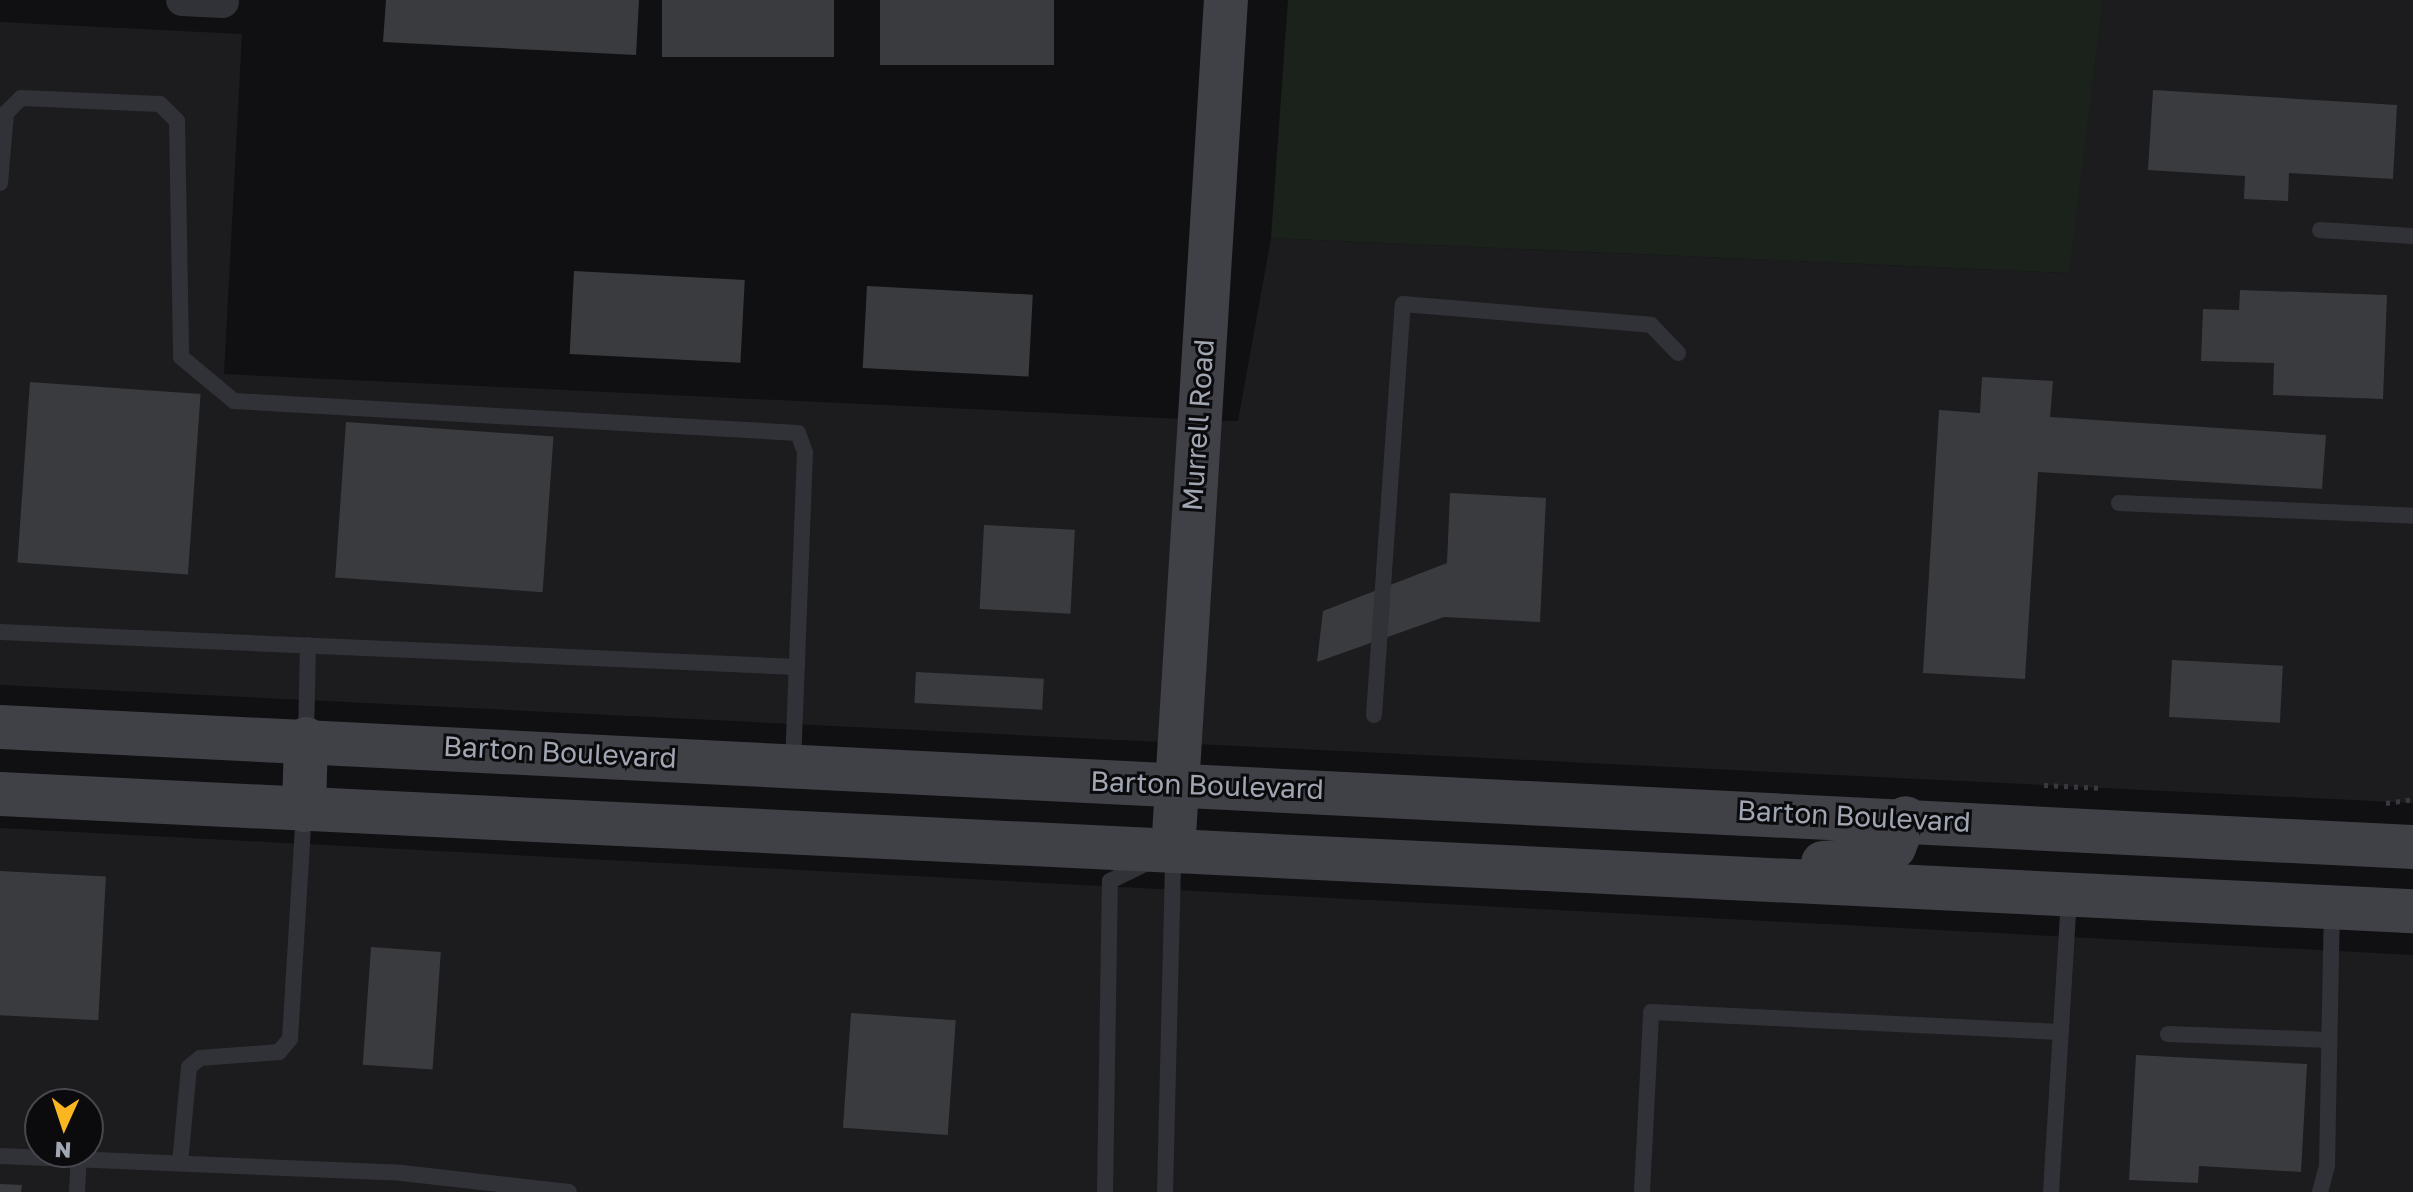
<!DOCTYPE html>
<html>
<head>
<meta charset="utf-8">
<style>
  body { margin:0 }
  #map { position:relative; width:2413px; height:1192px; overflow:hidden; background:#101012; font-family:"Golos Text",sans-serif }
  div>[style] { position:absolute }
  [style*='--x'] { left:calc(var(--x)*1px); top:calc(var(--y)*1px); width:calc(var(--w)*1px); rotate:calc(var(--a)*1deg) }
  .built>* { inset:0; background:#1c1c1f }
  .green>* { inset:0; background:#1a221b }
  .building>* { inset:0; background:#3a3b3f; transform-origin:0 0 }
  .path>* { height:5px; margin-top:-2.5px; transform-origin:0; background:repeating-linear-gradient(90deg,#37393e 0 4px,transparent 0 10px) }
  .lane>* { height:16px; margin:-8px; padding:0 8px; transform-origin:8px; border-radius:8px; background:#313237 }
  .street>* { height:32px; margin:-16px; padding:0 16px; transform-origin:16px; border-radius:16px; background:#313237 }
  .secondary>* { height:44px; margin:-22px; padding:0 22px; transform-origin:22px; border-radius:22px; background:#3f4147 }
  span { translate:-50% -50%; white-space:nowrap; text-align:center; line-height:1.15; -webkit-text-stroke:6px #0b0b0d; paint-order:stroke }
  .street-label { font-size:28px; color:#a1a6b3 }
  .north { position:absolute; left:24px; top:1088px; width:80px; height:80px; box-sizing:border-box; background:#0b0b0d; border:2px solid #47494f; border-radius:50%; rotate:183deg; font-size:22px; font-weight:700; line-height:32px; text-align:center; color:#a1a6b3 }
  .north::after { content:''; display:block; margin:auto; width:28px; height:36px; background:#f9b621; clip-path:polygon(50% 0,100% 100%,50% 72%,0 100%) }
</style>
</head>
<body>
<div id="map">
  <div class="built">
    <i style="clip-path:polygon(2103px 0,2413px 0,2413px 803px,1197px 744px,1218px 421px,1238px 421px,1271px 238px,2068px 273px)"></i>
    <i style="clip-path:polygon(0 22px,242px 34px,224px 374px,1180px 419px,1160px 742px,0 685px)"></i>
    <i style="clip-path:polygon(evenodd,0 828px,2413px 955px,2413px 1192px,0 1192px,0 828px,40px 1104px,88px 1104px,88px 1152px,40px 1152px,40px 1104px)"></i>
  </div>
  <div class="green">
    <i style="clip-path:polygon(1288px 0,2103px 0,2069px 273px,1271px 238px)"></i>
  </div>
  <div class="building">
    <i style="clip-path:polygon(386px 0,639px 0,636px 55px,383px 42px)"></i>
    <i style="left:662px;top:0;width:172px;height:57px"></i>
    <i style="left:880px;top:0;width:174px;height:65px"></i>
    <i style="clip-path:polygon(2153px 90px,2397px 105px,2393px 179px,2289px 173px,2288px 201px,2244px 199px,2245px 176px,2148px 170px)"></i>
    <i style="left:574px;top:271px;width:171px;height:83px;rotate:3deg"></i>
    <i style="left:867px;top:286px;width:166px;height:82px;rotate:3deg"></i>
    <i style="clip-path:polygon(2240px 290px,2387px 295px,2383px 399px,2273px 395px,2274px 363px,2201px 361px,2203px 309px,2239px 310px)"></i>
    <i style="clip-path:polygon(1982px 377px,2053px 381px,2050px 417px,2326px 435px,2322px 489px,2038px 472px,2025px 679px,1923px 673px,1939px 410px,1980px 413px)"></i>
    <i style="left:30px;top:382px;width:171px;height:181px;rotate:4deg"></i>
    <i style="left:346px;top:422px;width:208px;height:156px;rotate:4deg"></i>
    <i style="clip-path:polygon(1450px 493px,1546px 498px,1540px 622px,1444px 617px,1317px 662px,1323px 611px,1447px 563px)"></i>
    <i style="left:984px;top:525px;width:91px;height:84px;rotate:3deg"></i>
    <i style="left:2172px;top:660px;width:111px;height:57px;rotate:3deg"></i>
    <i style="left:916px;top:672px;width:128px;height:31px;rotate:3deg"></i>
    <i style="left:0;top:871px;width:106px;height:144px;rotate:3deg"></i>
    <i style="left:371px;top:947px;width:70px;height:118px;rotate:4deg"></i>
    <i style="left:851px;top:1013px;width:105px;height:115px;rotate:4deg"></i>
    <i style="clip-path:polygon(2136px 1055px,2307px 1064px,2301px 1172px,2199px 1166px,2198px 1183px,2129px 1180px)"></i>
    <i style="clip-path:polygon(0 1184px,22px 1185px,21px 1192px,0 1192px)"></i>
  </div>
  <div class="path">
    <i style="--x:2044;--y:785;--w:58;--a:3"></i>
    <i style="--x:2386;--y:803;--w:27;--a:-8"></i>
  </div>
  <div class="lane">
    <i style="--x:0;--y:183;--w:70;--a:-85.1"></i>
    <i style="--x:6;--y:113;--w:21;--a:-45"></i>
    <i style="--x:21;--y:98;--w:139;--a:2.5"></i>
    <i style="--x:160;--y:104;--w:24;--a:45"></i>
    <i style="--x:177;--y:121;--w:236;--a:89"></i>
    <i style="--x:181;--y:357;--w:69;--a:39.7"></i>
    <i style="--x:234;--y:401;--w:565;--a:3.25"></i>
    <i style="--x:798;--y:433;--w:20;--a:70"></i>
    <i style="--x:805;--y:452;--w:311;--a:92.2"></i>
    <i style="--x:2320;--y:230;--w:93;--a:3.7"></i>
    <i style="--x:2119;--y:503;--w:294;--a:2.5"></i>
    <i style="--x:0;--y:632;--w:798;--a:2.51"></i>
    <i style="--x:1374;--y:715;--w:412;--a:-86"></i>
    <i style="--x:1403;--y:304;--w:249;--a:4.8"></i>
    <i style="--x:1651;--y:325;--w:39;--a:46"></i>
    <i style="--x:306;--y:738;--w:93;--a:-88.8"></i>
    <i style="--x:2168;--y:1034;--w:161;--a:2.1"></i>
    <i style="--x:0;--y:1156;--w:402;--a:2.4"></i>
    <i style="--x:402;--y:1173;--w:168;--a:6.5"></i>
    <i style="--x:180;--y:1163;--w:96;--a:-84.6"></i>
    <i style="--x:189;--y:1067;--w:14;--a:-39"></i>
    <i style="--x:200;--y:1058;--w:79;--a:-4.3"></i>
    <i style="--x:279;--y:1052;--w:17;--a:-50"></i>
    <i style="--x:290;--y:1039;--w:227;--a:-86.5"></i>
    <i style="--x:77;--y:1192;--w:33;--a:-87"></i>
    <i style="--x:1105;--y:1192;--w:311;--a:-89.1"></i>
    <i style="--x:1110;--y:881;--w:46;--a:-26"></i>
    <i style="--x:1165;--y:1192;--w:338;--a:-88.6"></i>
    <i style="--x:1642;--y:1192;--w:180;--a:-87.1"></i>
    <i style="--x:1651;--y:1012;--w:410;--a:2.8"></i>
    <i style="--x:2051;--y:1192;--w:298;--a:-86.5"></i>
    <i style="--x:2320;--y:1192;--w:28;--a:-75"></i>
    <i style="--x:2327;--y:1165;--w:257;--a:-88.9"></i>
  </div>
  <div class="street">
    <i style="--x:182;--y:0;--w:41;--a:2.8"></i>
  </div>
  <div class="secondary">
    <i style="--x:0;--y:727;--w:2416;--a:2.85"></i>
    <i style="--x:0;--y:794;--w:2416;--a:2.78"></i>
    <i style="--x:304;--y:810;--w:71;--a:-88.4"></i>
    <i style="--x:1173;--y:851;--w:853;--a:-86.44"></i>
    <i style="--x:1823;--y:863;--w:42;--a:-4.1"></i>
    <i style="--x:1865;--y:860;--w:32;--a:-24"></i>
    <i style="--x:1894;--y:847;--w:31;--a:-68"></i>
  </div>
  <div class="street-label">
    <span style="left:1198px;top:425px;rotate:-86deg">Murrell Road</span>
    <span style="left:560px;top:752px;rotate:3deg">Barton Boulevard</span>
    <span style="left:1207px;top:785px;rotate:2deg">Barton Boulevard</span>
    <span style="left:1854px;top:816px;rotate:3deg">Barton Boulevard</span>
  </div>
  <div class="north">N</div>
</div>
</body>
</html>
